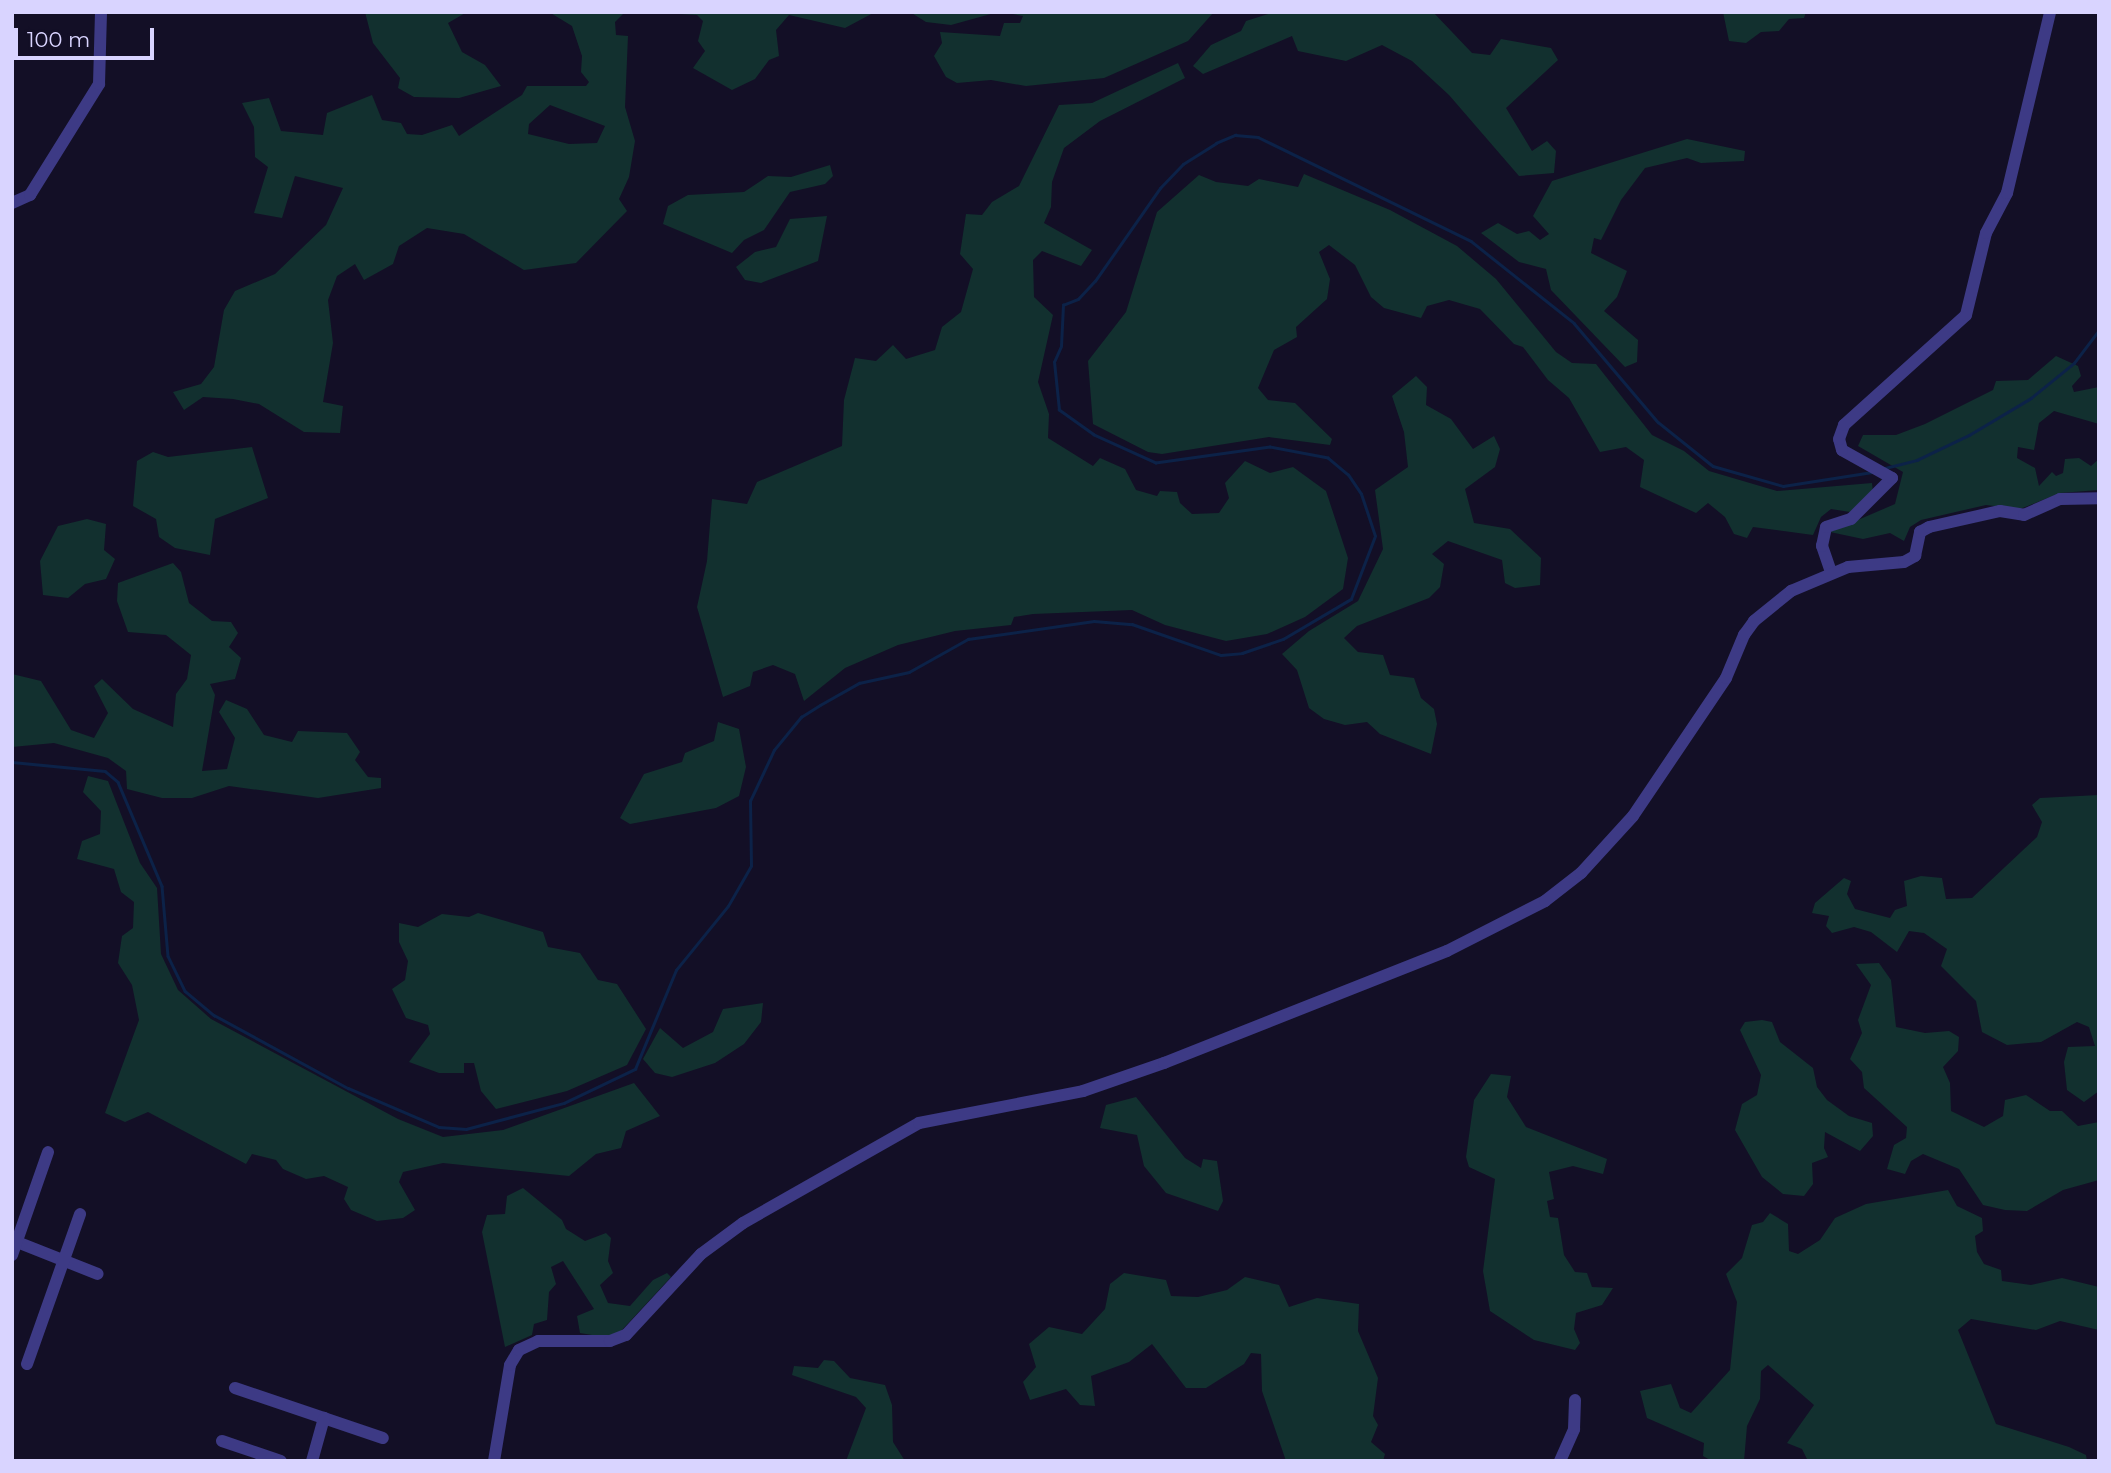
<!DOCTYPE html>
<html>
<head>
<meta charset="utf-8">
<style>
  body { margin:0 }
  #map { position:relative; width:2111px; height:1473px; overflow:hidden; background:#130f26; font-family:Montserrat,sans-serif }
  div>[style] { position:absolute }
  [style*='--x'] { left:calc(var(--x)*1px); top:calc(var(--y)*1px); width:calc(var(--w)*1px); rotate:calc(var(--a)*1deg) }
  .green>* { inset:0; background:#12302f }
  .stream>* { height:2.5px; margin:-1.25px; padding:0 1.25px; transform-origin:1.25px; border-radius:1.25px; background:#0c2248 }
  .minor>* { height:12px; margin:-6px; padding:0 6px; transform-origin:6px; border-radius:6px; background:#3d3a85 }
  span { translate:-50% -50%; white-space:nowrap; text-align:center; line-height:1.15; -webkit-text-stroke:6px #130f26; paint-order:stroke }
  .frame { position:absolute; inset:0; border:14px solid #d9d4ff; pointer-events:none }
  .scale { position:absolute; left:14px; top:28px; width:140px; height:32px; box-sizing:border-box; border:4px solid #d9d4ff; border-top:0; padding-left:9px; font-size:21px; line-height:24px; white-space:nowrap; color:#d9d4ff; -webkit-text-stroke:5px #130f26; paint-order:stroke }
</style>
</head>
<body>
<div id="map">
  <div class="green">
    <i style="clip-path:polygon(365px 12px,467px 12px,448px 23px,462px 52px,485px 65px,501px 86px,459px 98px,414px 97px,398px 88px,400px 78px,373px 43px)"></i>
    <i style="clip-path:polygon(evenodd,549px 12px,625px 12px,615px 22px,616px 35px,628px 36px,625px 107px,635px 141px,629px 177px,619px 199px,627px 211px,576px 263px,524px 270px,464px 234px,427px 228px,399px 246px,393px 264px,364px 280px,355px 264px,337px 276px,328px 300px,333px 343px,323px 402px,343px 406px,340px 433px,304px 432px,259px 404px,233px 399px,203px 397px,184px 410px,173px 392px,201px 384px,214px 367px,224px 310px,235px 291px,275px 274px,326px 225px,343px 188px,295px 176px,282px 218px,254px 213px,268px 167px,255px 157px,254px 127px,242px 103px,269px 98px,281px 131px,323px 135px,327px 113px,372px 95px,382px 120px,401px 123px,407px 134px,422px 135px,452px 125px,459px 136px,522px 95px,527px 86px,586px 86px,589px 82px,581px 72px,582px 56px,572px 26px,549px 12px,550px 105px,605px 126px,597px 143px,569px 144px,528px 134px,529px 124px,550px 105px)"></i>
    <i style="clip-path:polygon(645px 12px,875px 12px,845px 28px,789px 15px,776px 30px,779px 56px,769px 60px,755px 79px,732px 90px,693px 68px,705px 51px,698px 41px,703px 21px,697px 15px)"></i>
    <i style="clip-path:polygon(910px 12px,998px 12px,951px 25px,926px 22px)"></i>
    <i style="clip-path:polygon(1002px 12px,1101px 13px,1214px 12px,1188px 41px,1104px 78px,1026px 86px,991px 80px,957px 83px,946px 77px,934px 56px,942px 43px,940px 32px,1000px 36px,1004px 23px,1020px 23px,1023px 16px)"></i>
    <i style="clip-path:polygon(1274px 12px,1433px 12px,1472px 53px,1490px 55px,1501px 39px,1551px 48px,1558px 60px,1506px 108px,1532px 151px,1547px 141px,1556px 151px,1554px 173px,1519px 176px,1449px 95px,1412px 61px,1382px 45px,1346px 61px,1298px 51px,1292px 36px,1203px 74px,1193px 66px,1211px 45px,1241px 31px,1246px 21px)"></i>
    <i style="clip-path:polygon(1723px 12px,1806px 12px,1804px 18px,1789px 19px,1779px 31px,1761px 32px,1746px 43px,1729px 41px)"></i>
    <i style="clip-path:polygon(1178px 63px,1185px 78px,1100px 121px,1064px 148px,1052px 182px,1051px 207px,1044px 223px,1092px 250px,1081px 266px,1042px 251px,1033px 260px,1034px 297px,1053px 315px,1038px 382px,1049px 414px,1048px 438px,1093px 466px,1100px 458px,1125px 469px,1136px 490px,1157px 496px,1160px 491px,1177px 492px,1180px 503px,1192px 514px,1219px 513px,1229px 498px,1225px 483px,1245px 461px,1270px 473px,1293px 467px,1326px 491px,1348px 558px,1343px 589px,1305px 617px,1267px 634px,1226px 641px,1165px 625px,1132px 610px,1033px 614px,1014px 617px,1011px 625px,955px 631px,898px 645px,845px 668px,804px 701px,795px 674px,773px 665px,753px 672px,750px 686px,723px 697px,697px 607px,707px 561px,712px 499px,747px 504px,757px 482px,842px 446px,844px 400px,855px 358px,876px 361px,893px 345px,906px 359px,935px 350px,942px 327px,961px 312px,973px 269px,960px 254px,966px 214px,982px 215px,992px 202px,1019px 186px,1059px 105px,1092px 103px)"></i>
    <i style="clip-path:polygon(1687px 139px,1745px 151px,1744px 161px,1701px 163px,1687px 158px,1645px 168px,1621px 200px,1601px 240px,1594px 238px,1591px 253px,1627px 271px,1617px 297px,1604px 311px,1638px 340px,1637px 362px,1625px 367px,1551px 290px,1546px 269px,1519px 262px,1481px 233px,1498px 223px,1517px 234px,1529px 231px,1540px 240px,1549px 234px,1533px 216px,1552px 181px)"></i>
    <i style="clip-path:polygon(830px 165px,833px 176px,825px 184px,790px 192px,764px 230px,744px 240px,732px 253px,663px 224px,668px 206px,688px 195px,744px 192px,768px 176px,791px 177px)"></i>
    <i style="clip-path:polygon(1304px 174px,1390px 210px,1457px 246px,1496px 279px,1556px 352px,1572px 363px,1596px 364px,1652px 435px,1684px 451px,1709px 471px,1777px 491px,1872px 483px,1873px 492px,1850px 512px,1831px 509px,1821px 517px,1813px 535px,1753px 527px,1747px 538px,1734px 534px,1725px 517px,1708px 503px,1696px 513px,1640px 487px,1644px 460px,1626px 447px,1600px 452px,1569px 398px,1548px 380px,1523px 347px,1514px 344px,1480px 309px,1449px 300px,1427px 306px,1421px 318px,1384px 308px,1371px 297px,1355px 265px,1329px 245px,1319px 252px,1330px 279px,1327px 299px,1296px 327px,1297px 337px,1274px 350px,1258px 388px,1268px 400px,1295px 403px,1332px 439px,1330px 445px,1269px 437px,1162px 454px,1148px 452px,1093px 424px,1088px 361px,1126px 312px,1157px 212px,1199px 175px,1216px 182px,1248px 186px,1259px 179px,1298px 187px)"></i>
    <i style="clip-path:polygon(827px 216px,818px 261px,761px 283px,745px 280px,736px 267px,755px 252px,776px 247px,790px 219px)"></i>
    <i style="clip-path:polygon(2056px 356px,2078px 366px,2081px 376px,2072px 386px,2074px 392px,2099px 387px,2099px 424px,2054px 411px,2039px 423px,2034px 450px,2018px 447px,2017px 458px,2035px 468px,2039px 486px,2052px 472px,2056px 476px,2063px 473px,2065px 459px,2079px 458px,2091px 466px,2099px 459px,2099px 490px,2060px 493px,2020px 509px,1986px 505px,1921px 520px,1910px 527px,1904px 541px,1890px 533px,1863px 539px,1830px 532px,1895px 504px,1903px 472px,1858px 446px,1863px 435px,1896px 435px,1925px 424px,1993px 390px,1996px 381px,2028px 380px)"></i>
    <i style="clip-path:polygon(1416px 376px,1427px 387px,1426px 405px,1451px 419px,1473px 449px,1494px 436px,1500px 449px,1495px 467px,1465px 489px,1474px 523px,1510px 529px,1541px 558px,1540px 585px,1515px 588px,1505px 583px,1502px 560px,1448px 541px,1432px 554px,1444px 564px,1440px 587px,1429px 598px,1357px 626px,1344px 638px,1358px 652px,1383px 655px,1390px 675px,1414px 678px,1421px 698px,1434px 709px,1437px 724px,1431px 754px,1380px 734px,1367px 722px,1345px 725px,1324px 719px,1309px 708px,1297px 670px,1282px 654px,1309px 631px,1358px 601px,1383px 549px,1375px 490px,1408px 467px,1404px 432px,1392px 396px)"></i>
    <i style="clip-path:polygon(252px 447px,268px 498px,215px 519px,210px 555px,175px 548px,159px 537px,156px 519px,133px 506px,137px 461px,153px 452px,168px 457px)"></i>
    <i style="clip-path:polygon(87px 519px,106px 524px,104px 550px,115px 559px,106px 579px,85px 584px,68px 598px,43px 595px,40px 561px,58px 526px)"></i>
    <i style="clip-path:polygon(173px 563px,181px 572px,189px 603px,212px 621px,231px 622px,238px 633px,229px 647px,241px 658px,235px 679px,210px 684px,215px 695px,202px 771px,227px 769px,235px 738px,219px 712px,226px 700px,247px 709px,264px 735px,292px 742px,298px 731px,347px 733px,360px 752px,355px 760px,368px 777px,381px 778px,381px 788px,318px 798px,229px 786px,192px 798px,162px 798px,127px 789px,126px 771px,108px 758px,54px 743px,12px 747px,12px 674px,41px 681px,71px 730px,94px 738px,108px 713px,94px 686px,102px 679px,133px 709px,173px 727px,176px 694px,187px 679px,191px 655px,166px 635px,128px 632px,117px 601px,118px 583px)"></i>
    <i style="clip-path:polygon(718px 722px,739px 729px,746px 767px,739px 796px,716px 808px,630px 824px,620px 818px,644px 774px,682px 762px,685px 753px,714px 741px)"></i>
    <i style="clip-path:polygon(88px 776px,108px 781px,140px 863px,157px 888px,161px 954px,178px 990px,211px 1019px,398px 1119px,443px 1137px,503px 1130px,634px 1083px,660px 1116px,626px 1131px,621px 1148px,596px 1154px,569px 1176px,443px 1163px,403px 1172px,399px 1182px,415px 1210px,403px 1218px,377px 1221px,351px 1210px,344px 1199px,348px 1187px,324px 1176px,306px 1179px,283px 1169px,276px 1160px,252px 1154px,246px 1164px,148px 1112px,125px 1122px,105px 1113px,139px 1020px,132px 985px,118px 963px,122px 936px,133px 928px,134px 902px,121px 892px,114px 869px,77px 859px,82px 841px,100px 834px,101px 811px,83px 792px)"></i>
    <i style="clip-path:polygon(2099px 795px,2099px 1091px,2084px 1102px,2067px 1090px,2064px 1062px,2068px 1047px,2095px 1046px,2089px 1027px,2077px 1022px,2041px 1042px,2007px 1045px,1982px 1032px,1976px 1001px,1941px 966px,1947px 949px,1924px 933px,1909px 931px,1897px 952px,1871px 932px,1854px 927px,1832px 933px,1826px 926px,1829px 916px,1812px 913px,1815px 903px,1844px 878px,1851px 881px,1847px 894px,1855px 909px,1890px 918px,1895px 910px,1907px 906px,1904px 881px,1921px 876px,1942px 878px,1946px 899px,1972px 898px,2037px 837px,2042px 822px,2032px 805px,2040px 798px)"></i>
    <i style="clip-path:polygon(478px 913px,543px 932px,548px 947px,580px 953px,598px 980px,617px 984px,646px 1029px,627px 1065px,567px 1091px,496px 1109px,481px 1091px,474px 1063px,464px 1063px,464px 1073px,439px 1073px,409px 1062px,430px 1034px,428px 1025px,406px 1018px,392px 989px,405px 980px,408px 961px,399px 942px,399px 923px,418px 927px,442px 914px,469px 917px)"></i>
    <i style="clip-path:polygon(1879px 963px,1891px 980px,1896px 1027px,1925px 1033px,1949px 1031px,1959px 1037px,1958px 1051px,1943px 1067px,1950px 1083px,1951px 1111px,1984px 1127px,2003px 1116px,2005px 1100px,2026px 1095px,2050px 1111px,2062px 1111px,2078px 1126px,2099px 1122px,2099px 1180px,2063px 1190px,2027px 1211px,2005px 1210px,1983px 1205px,1959px 1169px,1923px 1154px,1911px 1161px,1905px 1174px,1887px 1169px,1894px 1145px,1906px 1138px,1907px 1127px,1864px 1088px,1862px 1072px,1850px 1059px,1862px 1033px,1858px 1020px,1871px 985px,1856px 964px)"></i>
    <i style="clip-path:polygon(763px 1003px,761px 1022px,744px 1044px,715px 1063px,672px 1077px,655px 1073px,643px 1059px,660px 1028px,683px 1048px,713px 1032px,723px 1009px)"></i>
    <i style="clip-path:polygon(1762px 1020px,1772px 1022px,1780px 1042px,1813px 1068px,1817px 1087px,1827px 1100px,1849px 1116px,1872px 1123px,1873px 1136px,1860px 1151px,1825px 1132px,1824px 1148px,1828px 1157px,1812px 1163px,1813px 1184px,1804px 1196px,1783px 1194px,1762px 1177px,1735px 1130px,1742px 1104px,1757px 1095px,1761px 1075px,1740px 1030px,1745px 1022px)"></i>
    <i style="clip-path:polygon(1491px 1074px,1511px 1076px,1507px 1097px,1526px 1127px,1607px 1159px,1603px 1174px,1573px 1166px,1549px 1172px,1554px 1199px,1547px 1201px,1550px 1217px,1558px 1218px,1564px 1255px,1575px 1272px,1587px 1273px,1592px 1287px,1613px 1288px,1602px 1305px,1576px 1313px,1574px 1329px,1580px 1343px,1575px 1350px,1534px 1340px,1490px 1311px,1483px 1271px,1495px 1179px,1469px 1167px,1466px 1157px,1474px 1100px)"></i>
    <i style="clip-path:polygon(1136px 1097px,1185px 1158px,1201px 1168px,1203px 1159px,1217px 1161px,1223px 1201px,1218px 1211px,1166px 1193px,1144px 1166px,1137px 1135px,1100px 1128px,1106px 1105px)"></i>
    <i style="clip-path:polygon(523px 1188px,562px 1220px,566px 1229px,585px 1241px,606px 1233px,611px 1238px,608px 1261px,613px 1273px,600px 1285px,608px 1303px,630px 1306px,653px 1280px,667px 1273px,671px 1277px,620px 1332px,604px 1337px,580px 1333px,577px 1316px,594px 1309px,563px 1261px,551px 1267px,556px 1284px,549px 1292px,547px 1320px,534px 1324px,532px 1335px,505px 1347px,482px 1232px,487px 1215px,505px 1214px,507px 1196px)"></i>
    <i style="clip-path:polygon(1948px 1190px,1957px 1206px,1982px 1218px,1983px 1231px,1975px 1236px,1977px 1252px,1984px 1264px,2001px 1270px,2002px 1281px,2031px 1285px,2062px 1278px,2099px 1287px,2099px 1330px,2060px 1321px,2036px 1330px,1971px 1319px,1958px 1330px,1996px 1424px,2069px 1447px,2086px 1455px,2087px 1461px,1808px 1461px,1802px 1449px,1787px 1443px,1814px 1405px,1768px 1365px,1761px 1371px,1760px 1399px,1747px 1426px,1744px 1461px,1712px 1461px,1703px 1456px,1704px 1443px,1647px 1418px,1640px 1391px,1671px 1384px,1680px 1408px,1691px 1413px,1730px 1370px,1737px 1302px,1726px 1274px,1742px 1258px,1752px 1225px,1763px 1222px,1770px 1213px,1788px 1224px,1789px 1251px,1798px 1254px,1820px 1240px,1835px 1218px,1866px 1204px)"></i>
    <i style="clip-path:polygon(1124px 1273px,1166px 1280px,1171px 1296px,1198px 1297px,1227px 1290px,1245px 1277px,1279px 1285px,1289px 1307px,1317px 1298px,1359px 1304px,1358px 1331px,1378px 1378px,1373px 1416px,1378px 1425px,1371px 1442px,1385px 1454px,1383px 1461px,1286px 1461px,1262px 1391px,1261px 1354px,1251px 1353px,1244px 1364px,1206px 1388px,1186px 1388px,1152px 1344px,1129px 1362px,1091px 1376px,1095px 1406px,1080px 1405px,1066px 1389px,1030px 1400px,1023px 1382px,1036px 1367px,1029px 1344px,1049px 1327px,1082px 1334px,1105px 1309px,1110px 1284px)"></i>
    <i style="clip-path:polygon(824px 1360px,834px 1361px,850px 1378px,885px 1385px,892px 1405px,893px 1442px,905px 1461px,846px 1461px,866px 1408px,856px 1397px,792px 1375px,794px 1366px,818px 1368px)"></i>
  </div>
  <div class="stream">
    <i style="--x:1885;--y:468;--w:33;--a:-14"></i>
    <i style="--x:1917;--y:460;--w:58;--a:-25.7"></i>
    <i style="--x:1969;--y:435;--w:72;--a:-30.8"></i>
    <i style="--x:2031;--y:398;--w:55;--a:-39.1"></i>
    <i style="--x:2074;--y:363;--w:41;--a:-52.9"></i>
    <i style="--x:12;--y:762;--w:93;--a:5.5"></i>
    <i style="--x:105;--y:771;--w:17;--a:40"></i>
    <i style="--x:118;--y:782;--w:113;--a:67.1"></i>
    <i style="--x:162;--y:886;--w:70;--a:85.1"></i>
    <i style="--x:168;--y:956;--w:39;--a:64"></i>
    <i style="--x:185;--y:991;--w:38;--a:40"></i>
    <i style="--x:214;--y:1015;--w:153;--a:28.6"></i>
    <i style="--x:348;--y:1088;--w:99;--a:23.2"></i>
    <i style="--x:439;--y:1127;--w:27;--a:4"></i>
    <i style="--x:466;--y:1129;--w:101;--a:-14.9"></i>
    <i style="--x:564;--y:1103;--w:79;--a:-25.6"></i>
    <i style="--x:635;--y:1069;--w:107;--a:-67.5"></i>
    <i style="--x:676;--y:970;--w:82;--a:-50.9"></i>
    <i style="--x:728;--y:906;--w:46;--a:-60.1"></i>
    <i style="--x:751;--y:866;--w:65;--a:-90.9"></i>
    <i style="--x:750;--y:801;--w:56;--a:-64.8"></i>
    <i style="--x:774;--y:750;--w:43;--a:-50.7"></i>
    <i style="--x:801;--y:717;--w:22;--a:-32"></i>
    <i style="--x:820;--y:705;--w:45;--a:-29.4"></i>
    <i style="--x:859;--y:683;--w:51;--a:-12.4"></i>
    <i style="--x:909;--y:672;--w:68;--a:-29.2"></i>
    <i style="--x:968;--y:639;--w:127;--a:-8.1"></i>
    <i style="--x:1094;--y:621;--w:38;--a:5"></i>
    <i style="--x:1132;--y:624;--w:94;--a:19.2"></i>
    <i style="--x:1221;--y:655;--w:21;--a:-5"></i>
    <i style="--x:1242;--y:653;--w:43;--a:-18.9"></i>
    <i style="--x:1283;--y:639;--w:79;--a:-30.5"></i>
    <i style="--x:1351;--y:599;--w:67;--a:-69.1"></i>
    <i style="--x:1375;--y:536;--w:44;--a:-108.4"></i>
    <i style="--x:1361;--y:494;--w:23;--a:-124"></i>
    <i style="--x:1348;--y:475;--w:26;--a:-140"></i>
    <i style="--x:1328;--y:458;--w:59;--a:-169.3"></i>
    <i style="--x:1270;--y:447;--w:115;--a:172"></i>
    <i style="--x:1156;--y:463;--w:68;--a:-155.7"></i>
    <i style="--x:1094;--y:435;--w:43;--a:-144.5"></i>
    <i style="--x:1059;--y:410;--w:48;--a:-95.9"></i>
    <i style="--x:1054;--y:362;--w:17;--a:-66"></i>
    <i style="--x:1061;--y:346;--w:41;--a:-87.2"></i>
    <i style="--x:1063;--y:305;--w:16;--a:-22"></i>
    <i style="--x:1078;--y:299;--w:25;--a:-47"></i>
    <i style="--x:1095;--y:281;--w:113;--a:-55"></i>
    <i style="--x:1160;--y:188;--w:33;--a:-46"></i>
    <i style="--x:1183;--y:164;--w:39;--a:-32"></i>
    <i style="--x:1216;--y:143;--w:21;--a:-23"></i>
    <i style="--x:1235;--y:135;--w:23;--a:5"></i>
    <i style="--x:1258;--y:137;--w:237;--a:26"></i>
    <i style="--x:1471;--y:241;--w:132;--a:38.5"></i>
    <i style="--x:1574;--y:323;--w:130;--a:49.7"></i>
    <i style="--x:1658;--y:422;--w:70;--a:38.7"></i>
    <i style="--x:1713;--y:466;--w:73;--a:15.9"></i>
    <i style="--x:1783;--y:486;--w:90;--a:-8.9"></i>
  </div>
  <div class="minor">
    <i style="--x:12;--y:203;--w:20;--a:-24"></i>
    <i style="--x:30;--y:195;--w:131;--a:-58.1"></i>
    <i style="--x:99;--y:84;--w:72;--a:-88.4"></i>
    <i style="--x:1831;--y:572;--w:28;--a:-109"></i>
    <i style="--x:1822;--y:546;--w:19;--a:-78"></i>
    <i style="--x:1826;--y:527;--w:26;--a:-18"></i>
    <i style="--x:1851;--y:519;--w:58;--a:-45"></i>
    <i style="--x:1892;--y:478;--w:57;--a:-150.8"></i>
    <i style="--x:1842;--y:450;--w:11;--a:-105"></i>
    <i style="--x:1839;--y:439;--w:15;--a:-70"></i>
    <i style="--x:1844;--y:425;--w:164;--a:-42"></i>
    <i style="--x:1966;--y:315;--w:84;--a:-76.3"></i>
    <i style="--x:1986;--y:233;--w:45;--a:-62.3"></i>
    <i style="--x:2007;--y:193;--w:186;--a:-76.6"></i>
    <i style="--x:12;--y:1240;--w:92;--a:21.6"></i>
    <i style="--x:12;--y:1255;--w:109;--a:-70.7"></i>
    <i style="--x:27;--y:1364;--w:159;--a:-70.5"></i>
    <i style="--x:235;--y:1388;--w:156;--a:18.7"></i>
    <i style="--x:222;--y:1441;--w:62;--a:18.7"></i>
    <i style="--x:312;--y:1461;--w:45;--a:-74.4"></i>
    <i style="--x:494;--y:1461;--w:97;--a:-80.5"></i>
    <i style="--x:510;--y:1365;--w:17;--a:-59"></i>
    <i style="--x:519;--y:1350;--w:21;--a:-25"></i>
    <i style="--x:538;--y:1341;--w:72;--a:0"></i>
    <i style="--x:610;--y:1341;--w:17;--a:-21"></i>
    <i style="--x:626;--y:1335;--w:110;--a:-47.2"></i>
    <i style="--x:701;--y:1254;--w:52;--a:-36.4"></i>
    <i style="--x:743;--y:1223;--w:202;--a:-29.6"></i>
    <i style="--x:919;--y:1123;--w:167;--a:-11"></i>
    <i style="--x:1083;--y:1091;--w:86;--a:-19.1"></i>
    <i style="--x:1164;--y:1063;--w:304;--a:-21.6"></i>
    <i style="--x:1447;--y:951;--w:110;--a:-27"></i>
    <i style="--x:1545;--y:901;--w:46;--a:-37.9"></i>
    <i style="--x:1581;--y:873;--w:77;--a:-47.6"></i>
    <i style="--x:1633;--y:816;--w:166;--a:-56"></i>
    <i style="--x:1726;--y:678;--w:47;--a:-67.3"></i>
    <i style="--x:1744;--y:635;--w:17;--a:-54"></i>
    <i style="--x:1754;--y:621;--w:48;--a:-39"></i>
    <i style="--x:1791;--y:591;--w:62;--a:-22.8"></i>
    <i style="--x:1848;--y:567;--w:56;--a:-5.1"></i>
    <i style="--x:1904;--y:562;--w:13;--a:-29"></i>
    <i style="--x:1915;--y:556;--w:25;--a:-78"></i>
    <i style="--x:1920;--y:532;--w:10;--a:-29"></i>
    <i style="--x:1929;--y:527;--w:73;--a:-12.7"></i>
    <i style="--x:2000;--y:511;--w:24;--a:9"></i>
    <i style="--x:2024;--y:515;--w:39;--a:-24"></i>
    <i style="--x:2060;--y:499;--w:39;--a:-1"></i>
    <i style="--x:1560;--y:1461;--w:35;--a:-66"></i>
    <i style="--x:1574;--y:1429;--w:29;--a:-88"></i>
  </div>
  <div class="frame"></div>
  <div class="scale">100 m</div>
</div>
</body>
</html>
